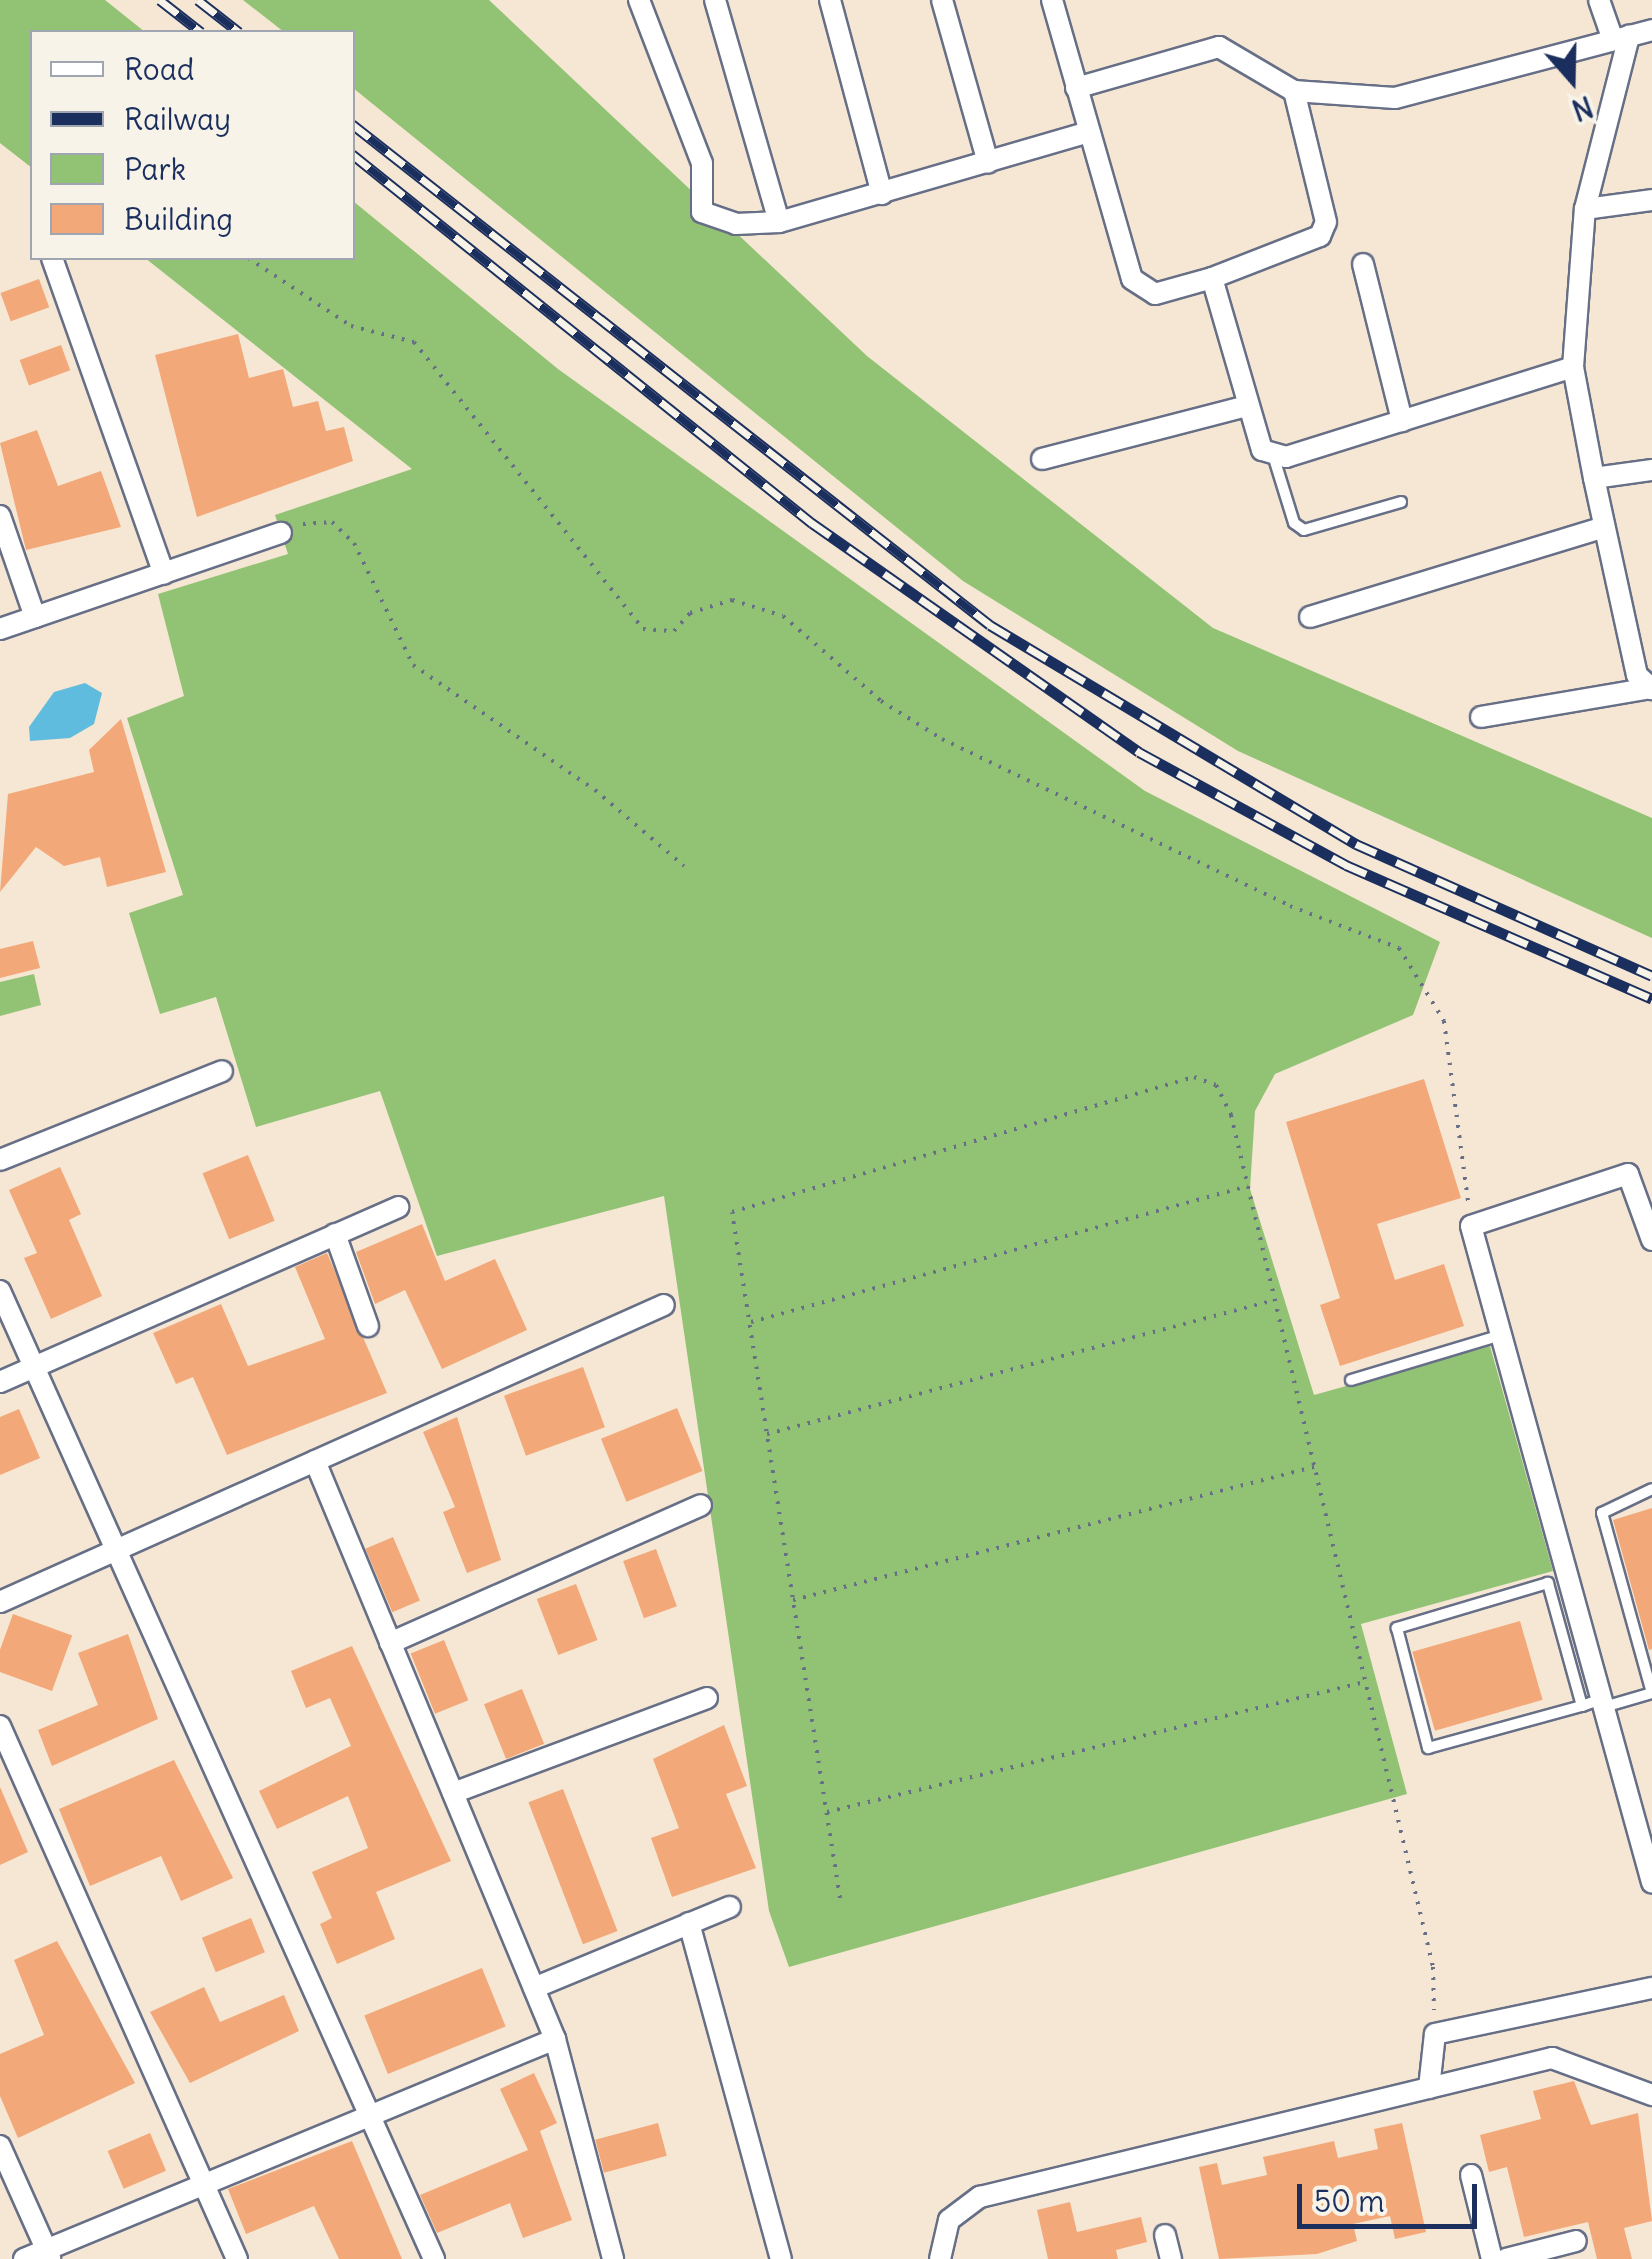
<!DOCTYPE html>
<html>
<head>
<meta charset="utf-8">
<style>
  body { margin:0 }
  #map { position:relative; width:1652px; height:2259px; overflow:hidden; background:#f5e7d3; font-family:Delius,sans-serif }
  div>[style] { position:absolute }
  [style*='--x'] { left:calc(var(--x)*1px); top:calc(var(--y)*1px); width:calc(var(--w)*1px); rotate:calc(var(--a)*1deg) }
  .green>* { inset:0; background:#92c374 }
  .water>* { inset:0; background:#60bcde }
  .building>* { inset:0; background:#f3a879; transform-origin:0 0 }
  .path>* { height:4px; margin-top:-2px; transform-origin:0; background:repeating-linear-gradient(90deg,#676f87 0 2.5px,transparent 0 10.5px) }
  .roads { filter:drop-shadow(2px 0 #676f87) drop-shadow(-2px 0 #676f87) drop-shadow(0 2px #676f87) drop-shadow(0 -2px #676f87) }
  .service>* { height:10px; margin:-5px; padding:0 5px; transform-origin:5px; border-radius:5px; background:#fff }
  .minor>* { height:20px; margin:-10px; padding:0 10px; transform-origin:10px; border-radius:10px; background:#fff }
  .rail>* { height:11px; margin-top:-5.5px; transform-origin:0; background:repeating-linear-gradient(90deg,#f7f3e8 0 22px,#1b2f5e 0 44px); box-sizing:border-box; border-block:2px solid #1b2f5e }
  span { translate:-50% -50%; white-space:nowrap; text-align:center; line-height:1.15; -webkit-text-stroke:10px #f7f3e8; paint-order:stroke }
  .legend { position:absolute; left:30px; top:30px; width:325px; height:230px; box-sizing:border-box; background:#f7f3e8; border:2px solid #9fa5b1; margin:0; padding:12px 18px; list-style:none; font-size:30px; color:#1b2f5e }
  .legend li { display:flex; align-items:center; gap:20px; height:50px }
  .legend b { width:50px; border:2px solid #9fa5b1 }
  .north { position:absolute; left:1522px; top:30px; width:100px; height:100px; -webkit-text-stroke:8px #f7f3e8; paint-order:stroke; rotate:160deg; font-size:28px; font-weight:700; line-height:40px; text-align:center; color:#1b2f5e }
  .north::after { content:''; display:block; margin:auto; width:35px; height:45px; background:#1b2f5e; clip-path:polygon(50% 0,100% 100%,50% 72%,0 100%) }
  .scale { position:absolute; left:1297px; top:2184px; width:180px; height:45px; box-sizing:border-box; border:5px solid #1b2f5e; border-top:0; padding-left:12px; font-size:30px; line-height:35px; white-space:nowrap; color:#1b2f5e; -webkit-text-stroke:8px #f7f3e8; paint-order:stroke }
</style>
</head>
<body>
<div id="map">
  <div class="green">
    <i style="clip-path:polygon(0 0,105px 0,145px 32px,32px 32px,32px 168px,0 143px)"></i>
    <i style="clip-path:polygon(243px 0,489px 0,867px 356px,1213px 628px,1652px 818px,1652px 938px,1238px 751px,963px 581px,353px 88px,352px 32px,284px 32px)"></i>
    <i style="clip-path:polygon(353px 201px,558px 369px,1145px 791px,1440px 942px,1413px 1015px,1275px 1074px,1255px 1111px,1250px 1189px,1314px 1395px,1490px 1346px,1553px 1571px,1361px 1624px,1407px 1794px,789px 1967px,769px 1911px,664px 1196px,437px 1256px,380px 1091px,256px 1127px,216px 997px,160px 1014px,129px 913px,183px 895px,127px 718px,184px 696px,158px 594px,288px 554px,275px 515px,412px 469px,145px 258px,352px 258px)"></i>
    <i style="clip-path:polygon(34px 974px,41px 1005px,0 1016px,0 982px)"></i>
  </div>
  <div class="water">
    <i style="clip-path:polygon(85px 683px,102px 693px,94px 724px,70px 738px,30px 741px,29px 727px,54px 692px)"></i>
  </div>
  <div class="building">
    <i style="left:39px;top:279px;width:30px;height:41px;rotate:70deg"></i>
    <i style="clip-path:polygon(238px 334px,249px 378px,283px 369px,293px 407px,318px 401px,326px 431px,344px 427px,353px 461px,197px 517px,155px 355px)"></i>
    <i style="left:61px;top:345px;width:27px;height:44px;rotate:70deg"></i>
    <i style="clip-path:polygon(37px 430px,58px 486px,101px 471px,121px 527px,26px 550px,0 443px)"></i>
    <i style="clip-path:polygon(121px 719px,166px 872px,107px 887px,100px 857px,64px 866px,36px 847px,0 892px,8px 794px,94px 772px,89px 750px)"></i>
    <i style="clip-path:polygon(33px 941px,40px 968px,0 978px,0 949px)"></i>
    <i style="clip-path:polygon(1424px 1079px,1461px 1198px,1377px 1224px,1395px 1280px,1444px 1264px,1464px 1326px,1340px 1366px,1320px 1305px,1340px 1298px,1286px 1122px)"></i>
    <i style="left:248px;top:1155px;width:71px;height:49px;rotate:68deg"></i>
    <i style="clip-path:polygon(60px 1167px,81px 1214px,69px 1220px,102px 1296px,51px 1319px,24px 1258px,37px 1253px,9px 1190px)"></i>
    <i style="clip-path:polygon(422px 1224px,445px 1281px,495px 1259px,527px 1330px,442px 1369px,405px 1290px,375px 1304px,356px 1252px)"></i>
    <i style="clip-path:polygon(327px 1253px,387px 1393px,227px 1455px,193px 1377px,176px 1384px,153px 1333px,221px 1304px,248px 1366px,325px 1339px,295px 1267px)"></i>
    <i style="left:583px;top:1367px;width:64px;height:84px;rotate:70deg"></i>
    <i style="left:677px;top:1408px;width:68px;height:82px;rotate:68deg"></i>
    <i style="clip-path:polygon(19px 1409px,40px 1458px,0 1475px,0 1417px)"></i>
    <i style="clip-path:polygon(457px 1417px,501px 1560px,467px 1573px,443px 1512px,455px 1507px,423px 1432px)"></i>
    <i style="clip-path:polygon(1652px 1508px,1652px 1649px,1649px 1650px,1613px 1520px)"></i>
    <i style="left:393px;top:1537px;width:69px;height:30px;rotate:67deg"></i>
    <i style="left:656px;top:1549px;width:61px;height:35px;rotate:70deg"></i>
    <i style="left:576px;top:1584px;width:60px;height:42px;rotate:69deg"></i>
    <i style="left:13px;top:1614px;width:63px;height:59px;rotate:20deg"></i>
    <i style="left:1520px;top:1621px;width:82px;height:112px;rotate:74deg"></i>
    <i style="clip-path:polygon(128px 1634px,158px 1719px,52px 1766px,38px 1730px,98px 1705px,78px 1653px)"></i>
    <i style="left:444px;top:1640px;width:65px;height:36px;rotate:68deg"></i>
    <i style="clip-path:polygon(352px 1646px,451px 1861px,376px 1892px,395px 1939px,337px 1964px,320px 1924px,332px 1918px,312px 1872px,368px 1848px,348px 1796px,277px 1829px,259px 1791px,351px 1746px,330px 1698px,306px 1708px,291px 1671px)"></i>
    <i style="left:522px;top:1689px;width:59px;height:41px;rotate:68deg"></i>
    <i style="clip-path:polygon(724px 1725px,747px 1786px,726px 1794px,756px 1868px,672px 1897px,651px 1838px,679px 1828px,653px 1759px)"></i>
    <i style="clip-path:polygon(174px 1760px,233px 1878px,181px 1901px,161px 1856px,90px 1886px,59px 1809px)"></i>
    <i style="clip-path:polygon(0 1787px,28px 1852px,0 1865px)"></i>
    <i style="left:563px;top:1789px;width:152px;height:37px;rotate:69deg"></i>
    <i style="left:251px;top:1918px;width:37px;height:53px;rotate:68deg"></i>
    <i style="clip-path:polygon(57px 1941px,135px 2083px,18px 2138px,0 2096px,0 2054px,44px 2035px,14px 1960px)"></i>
    <i style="left:482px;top:1968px;width:63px;height:127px;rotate:68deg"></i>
    <i style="clip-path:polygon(204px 1987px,220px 2022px,284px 1995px,299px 2031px,190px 2083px,150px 2012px)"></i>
    <i style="clip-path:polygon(534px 2073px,557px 2123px,540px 2131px,572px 2220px,523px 2238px,510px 2203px,437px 2233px,420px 2195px,528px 2150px,500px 2089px)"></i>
    <i style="clip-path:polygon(1574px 2081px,1591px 2125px,1638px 2113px,1652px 2221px,1624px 2228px,1632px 2259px,1597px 2259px,1588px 2222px,1524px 2237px,1507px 2167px,1489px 2172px,1480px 2135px,1541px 2119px,1533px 2091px)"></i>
    <i style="left:658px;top:2123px;width:34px;height:65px;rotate:75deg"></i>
    <i style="clip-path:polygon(1402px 2123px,1426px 2232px,1395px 2239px,1390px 2216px,1353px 2224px,1357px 2241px,1317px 2254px,1219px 2259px,1199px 2167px,1217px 2163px,1222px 2185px,1267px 2175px,1263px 2157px,1334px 2141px,1338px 2158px,1378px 2149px,1374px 2129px)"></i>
    <i style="left:150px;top:2133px;width:41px;height:46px;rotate:67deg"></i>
    <i style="clip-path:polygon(352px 2141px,402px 2259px,339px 2259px,314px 2206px,246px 2234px,228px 2189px)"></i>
    <i style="clip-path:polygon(1070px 2202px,1077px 2232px,1141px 2217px,1147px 2242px,1116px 2250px,1118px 2259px,1048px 2259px,1037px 2210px)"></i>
  </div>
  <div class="path">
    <i style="--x:248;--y:258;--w:123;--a:33.4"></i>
    <i style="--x:351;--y:326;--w:65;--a:14.3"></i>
    <i style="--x:414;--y:342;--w:367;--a:51.4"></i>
    <i style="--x:643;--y:629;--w:31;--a:4"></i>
    <i style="--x:674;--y:631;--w:24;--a:-48"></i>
    <i style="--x:690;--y:613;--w:44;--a:-17.2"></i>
    <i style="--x:732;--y:600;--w:53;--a:17.4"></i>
    <i style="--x:783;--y:616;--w:130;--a:40.9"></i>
    <i style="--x:881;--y:701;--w:72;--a:31.9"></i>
    <i style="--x:942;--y:739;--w:386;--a:25.6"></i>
    <i style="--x:1290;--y:906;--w:117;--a:21.1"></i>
    <i style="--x:1399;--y:948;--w:86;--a:58.3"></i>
    <i style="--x:1444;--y:1021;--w:183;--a:82.4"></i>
    <i style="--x:303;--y:524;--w:29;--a:-4"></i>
    <i style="--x:332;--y:522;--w:30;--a:44"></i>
    <i style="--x:354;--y:543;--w:136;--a:64.2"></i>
    <i style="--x:413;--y:665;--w:221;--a:34.5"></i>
    <i style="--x:595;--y:790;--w:117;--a:40.5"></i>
    <i style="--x:751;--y:1322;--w:515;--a:-15.3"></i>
    <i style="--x:767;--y:1434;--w:525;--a:-14.78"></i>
    <i style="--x:793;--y:1600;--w:538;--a:-14.32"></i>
    <i style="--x:827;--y:1812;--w:553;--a:-13.58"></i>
    <i style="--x:840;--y:1898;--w:694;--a:-98.95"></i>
    <i style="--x:732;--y:1212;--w:481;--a:-16.3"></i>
    <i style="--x:1194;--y:1077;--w:23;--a:20"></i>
    <i style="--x:1216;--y:1085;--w:34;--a:63"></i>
    <i style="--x:1231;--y:1115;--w:876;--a:76.66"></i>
    <i style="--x:1433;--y:1967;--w:43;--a:88.7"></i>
  </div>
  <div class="roads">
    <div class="service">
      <i style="--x:1273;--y:455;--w:71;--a:72.8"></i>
      <i style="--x:1294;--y:523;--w:12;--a:35"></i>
      <i style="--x:1304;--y:530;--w:101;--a:-16.1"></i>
      <i style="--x:1351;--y:1380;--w:157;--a:-16.7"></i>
      <i style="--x:1652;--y:1693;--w:187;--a:-105.5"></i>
      <i style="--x:1602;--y:1513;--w:55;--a:-25.6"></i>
      <i style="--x:1582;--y:1706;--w:128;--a:-105.5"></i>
      <i style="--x:1548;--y:1583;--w:158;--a:163.4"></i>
      <i style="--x:1397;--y:1628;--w:124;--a:75.5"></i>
      <i style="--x:1428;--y:1748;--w:160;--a:-15.3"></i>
      <i style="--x:1582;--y:1706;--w:20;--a:-20"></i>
      <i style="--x:1604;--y:1707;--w:50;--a:-16.3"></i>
    </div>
    <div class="minor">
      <i style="--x:639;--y:0;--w:175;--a:68.9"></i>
      <i style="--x:702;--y:163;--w:49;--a:90"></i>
      <i style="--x:702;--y:212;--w:36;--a:19"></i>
      <i style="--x:736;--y:224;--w:43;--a:-2.7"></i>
      <i style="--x:779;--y:222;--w:323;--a:-16.2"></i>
      <i style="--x:715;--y:0;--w:231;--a:73.9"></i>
      <i style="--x:830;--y:0;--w:201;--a:75"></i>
      <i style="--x:942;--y:0;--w:169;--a:74.2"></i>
      <i style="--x:1052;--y:0;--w:290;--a:74"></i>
      <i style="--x:1132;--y:279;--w:27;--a:33"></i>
      <i style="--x:1155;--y:294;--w:59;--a:-15.7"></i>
      <i style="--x:1212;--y:278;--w:179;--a:73.8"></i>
      <i style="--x:1262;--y:450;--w:25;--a:16"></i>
      <i style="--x:1286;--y:457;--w:301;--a:-17.4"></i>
      <i style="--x:1573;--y:367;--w:113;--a:79.3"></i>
      <i style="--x:1594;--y:478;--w:59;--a:-7.9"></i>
      <i style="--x:1599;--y:0;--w:42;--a:70.7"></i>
      <i style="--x:1076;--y:88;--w:149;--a:-16"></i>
      <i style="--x:1219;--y:47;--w:87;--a:30.4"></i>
      <i style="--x:1294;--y:91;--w:101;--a:4"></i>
      <i style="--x:1395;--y:98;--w:266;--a:-14.8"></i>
      <i style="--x:1585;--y:209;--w:68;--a:-7.7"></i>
      <i style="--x:52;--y:258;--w:335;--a:70.5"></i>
      <i style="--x:1363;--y:264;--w:162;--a:76"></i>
      <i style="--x:1212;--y:278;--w:116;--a:-21.3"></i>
      <i style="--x:1320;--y:236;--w:15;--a:-67"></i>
      <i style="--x:1326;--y:222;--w:135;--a:-103.7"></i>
      <i style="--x:1573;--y:367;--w:158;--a:-85.7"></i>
      <i style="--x:1585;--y:209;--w:179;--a:-75.7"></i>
      <i style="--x:1042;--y:459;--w:212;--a:-14.5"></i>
      <i style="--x:1594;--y:478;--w:202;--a:77.7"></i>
      <i style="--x:1637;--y:675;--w:21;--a:43"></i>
      <i style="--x:0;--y:516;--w:107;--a:70.9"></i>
      <i style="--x:1310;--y:617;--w:307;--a:-17"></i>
      <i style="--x:0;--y:629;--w:297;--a:-18.9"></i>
      <i style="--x:1481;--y:717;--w:172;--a:-9.7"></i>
      <i style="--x:0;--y:1160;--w:239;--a:-21.8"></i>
      <i style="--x:335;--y:1234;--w:98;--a:70.3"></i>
      <i style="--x:1652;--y:1240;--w:70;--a:-110"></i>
      <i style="--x:1628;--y:1174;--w:165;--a:161.7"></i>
      <i style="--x:1471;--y:1226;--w:681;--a:74.58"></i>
      <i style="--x:0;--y:1291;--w:1061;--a:65.85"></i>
      <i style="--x:0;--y:1382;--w:435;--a:-23.7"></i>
      <i style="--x:315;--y:1461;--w:626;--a:67.45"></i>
      <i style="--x:555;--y:2039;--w:228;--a:75.2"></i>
      <i style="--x:0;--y:1602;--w:727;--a:-24.1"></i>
      <i style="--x:390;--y:1643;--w:340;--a:-23.9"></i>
      <i style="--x:0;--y:1726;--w:583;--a:66.03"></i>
      <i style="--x:453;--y:1793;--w:271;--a:-20.5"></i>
      <i style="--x:689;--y:1923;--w:348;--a:74.7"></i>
      <i style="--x:534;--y:1988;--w:212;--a:-22.5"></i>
      <i style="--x:1429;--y:2088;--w:54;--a:-83.7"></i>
      <i style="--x:1435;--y:2034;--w:222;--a:-12"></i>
      <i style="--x:0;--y:2146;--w:123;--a:65.9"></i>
      <i style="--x:1471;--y:2175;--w:87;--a:76"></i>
      <i style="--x:1165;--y:2235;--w:25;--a:76"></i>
      <i style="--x:24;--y:2259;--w:575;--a:-22.5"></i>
      <i style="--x:940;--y:2259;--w:40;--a:-77"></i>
      <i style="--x:949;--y:2220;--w:39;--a:-37"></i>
      <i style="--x:980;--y:2197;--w:589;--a:-13.66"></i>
      <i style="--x:1552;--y:2058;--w:107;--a:20.3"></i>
      <i style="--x:1506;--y:2259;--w:72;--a:-14.4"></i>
    </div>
  </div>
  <div class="rail">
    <i style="--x:160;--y:0;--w:52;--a:38"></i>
    <i style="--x:198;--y:0;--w:52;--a:38"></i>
    <i style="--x:352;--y:124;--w:811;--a:38.14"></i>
    <i style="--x:990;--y:625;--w:427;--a:30.9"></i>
    <i style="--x:1356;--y:844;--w:324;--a:24"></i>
    <i style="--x:352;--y:154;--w:590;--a:38.74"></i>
    <i style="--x:812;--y:523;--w:399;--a:35"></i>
    <i style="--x:1139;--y:752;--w:236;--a:28.6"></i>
    <i style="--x:1346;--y:865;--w:334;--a:23.6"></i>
  </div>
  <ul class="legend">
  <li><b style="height:12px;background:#fff"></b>Road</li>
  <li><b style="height:12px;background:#1b2f5e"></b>Railway</li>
  <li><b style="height:28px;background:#92c374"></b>Park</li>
  <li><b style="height:28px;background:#f3a879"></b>Building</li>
  </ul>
  <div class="north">N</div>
  <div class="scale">50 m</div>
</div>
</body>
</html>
